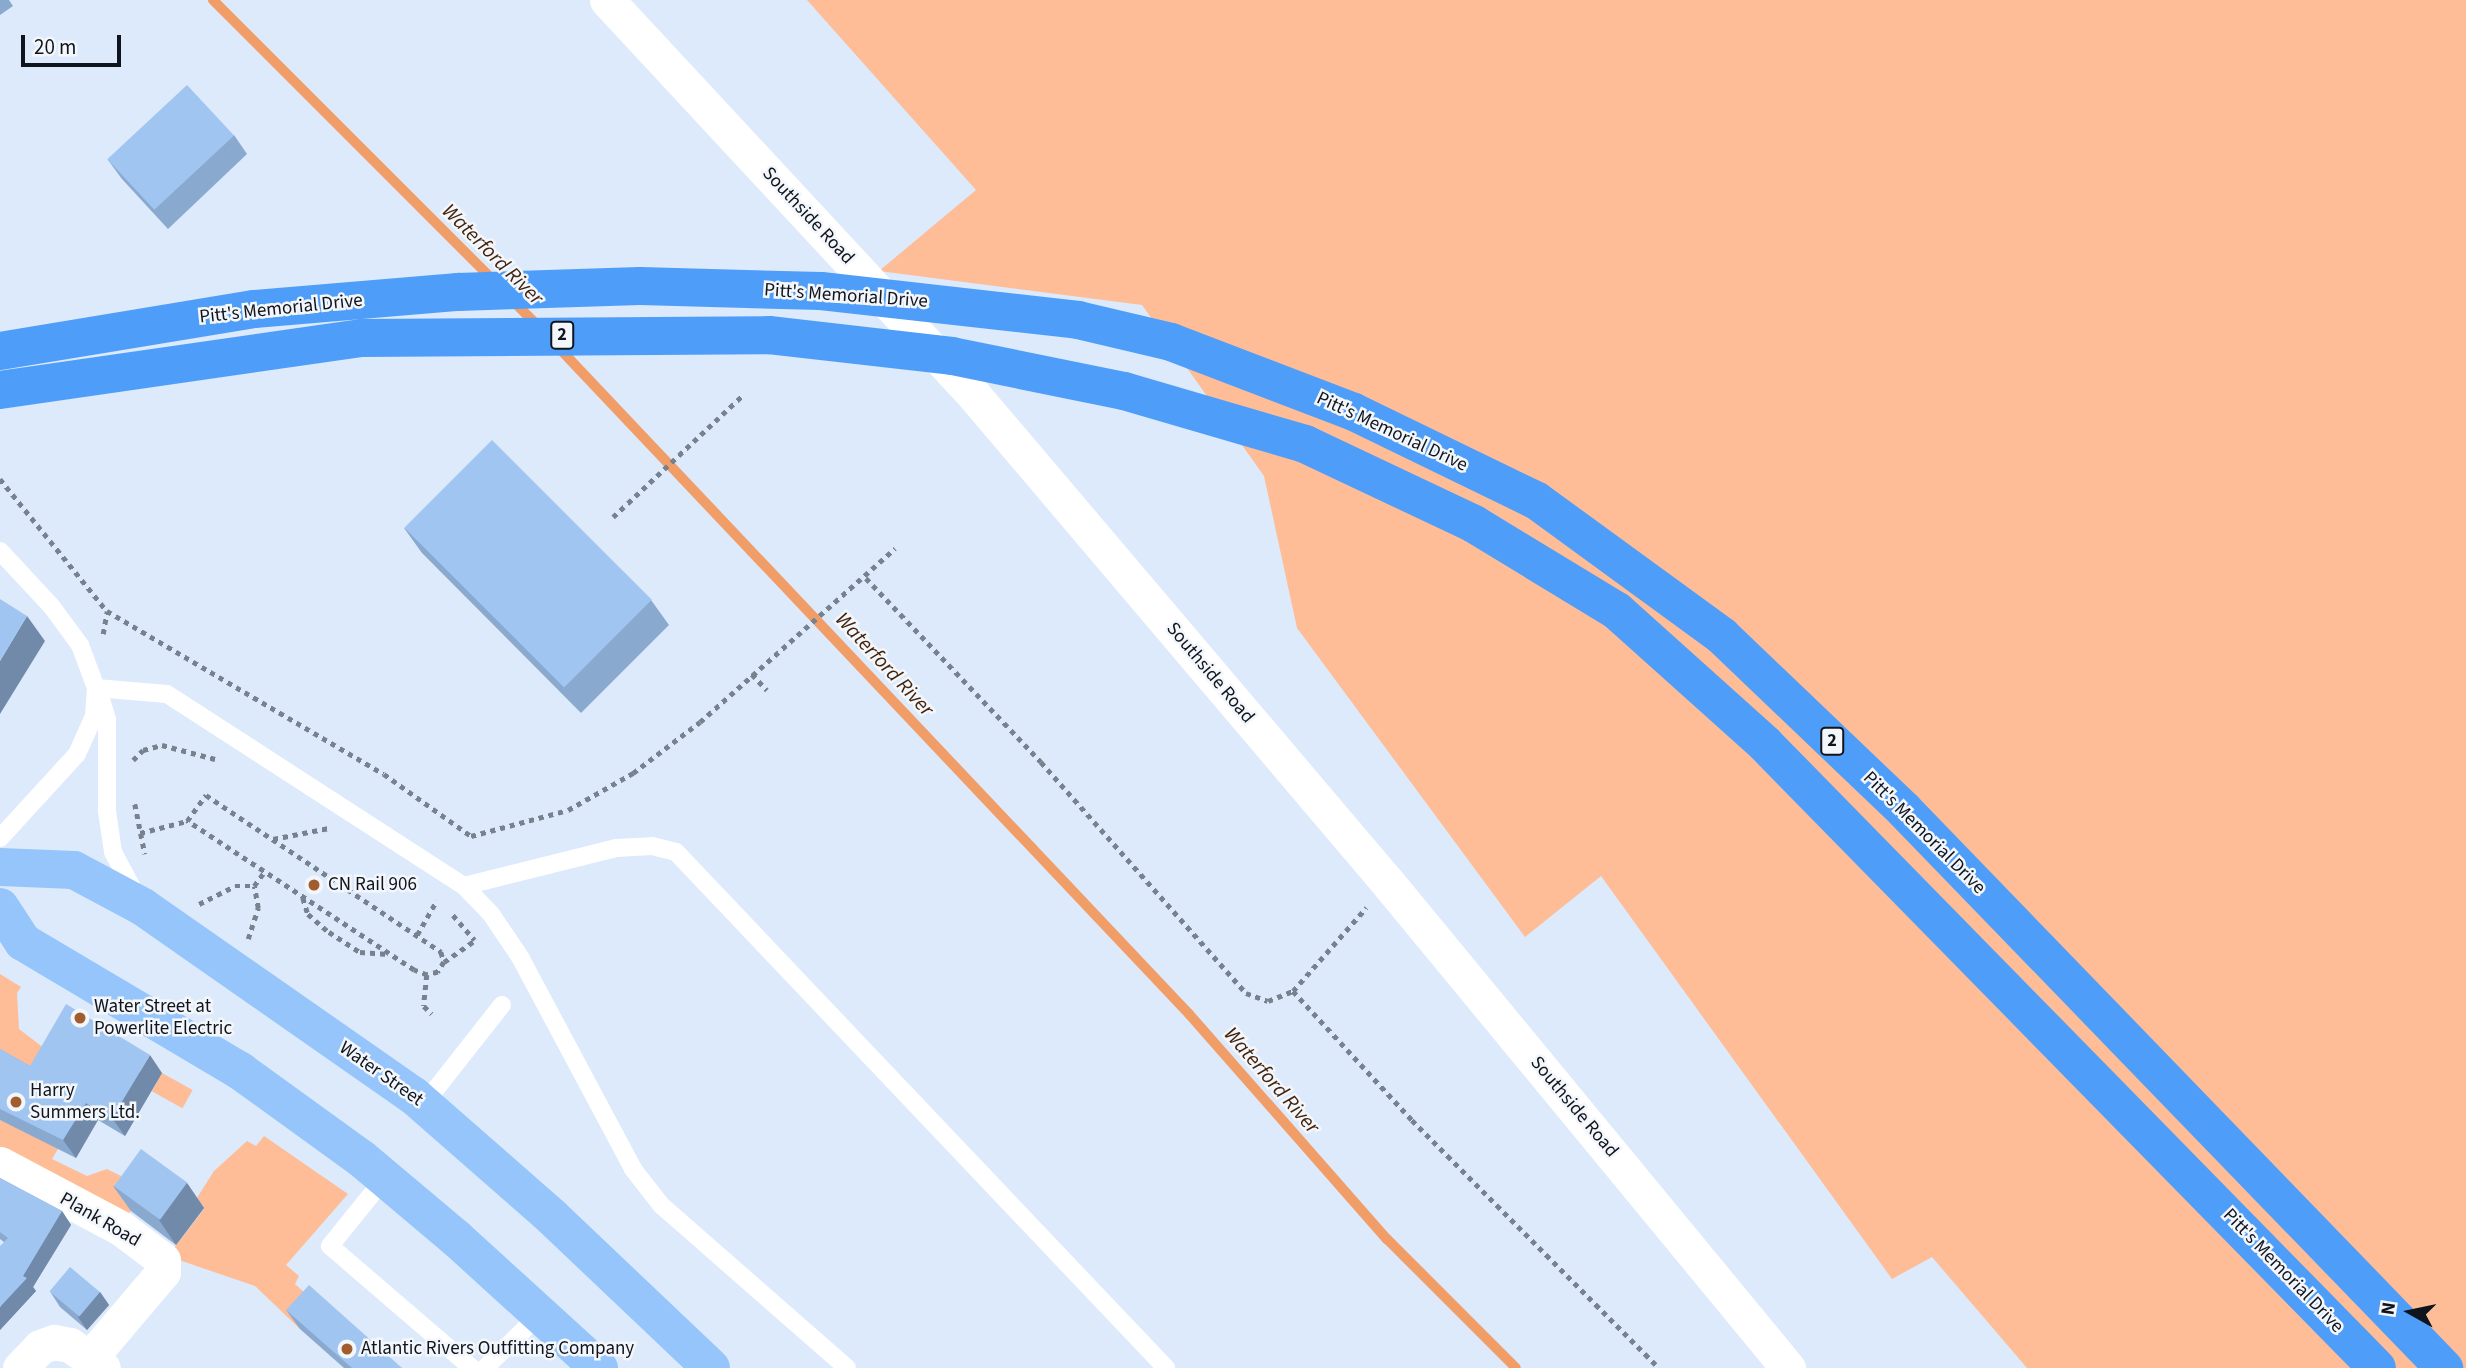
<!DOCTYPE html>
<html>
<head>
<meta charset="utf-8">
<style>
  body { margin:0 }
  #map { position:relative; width:2466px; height:1368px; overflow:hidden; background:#dceafb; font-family:"Source Sans 3",sans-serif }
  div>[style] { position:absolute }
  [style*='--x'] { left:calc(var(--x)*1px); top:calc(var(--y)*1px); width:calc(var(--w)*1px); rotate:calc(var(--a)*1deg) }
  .green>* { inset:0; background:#febd96; transform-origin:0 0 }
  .stream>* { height:10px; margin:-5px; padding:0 5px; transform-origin:5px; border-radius:5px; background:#f19d68 }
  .path>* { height:4.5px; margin-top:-2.25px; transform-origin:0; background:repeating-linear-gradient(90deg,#78818e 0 5px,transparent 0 10px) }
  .service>* { height:18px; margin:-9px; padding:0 9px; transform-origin:9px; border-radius:9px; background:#fff }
  .minor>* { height:35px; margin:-17.5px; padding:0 17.5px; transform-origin:17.5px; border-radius:17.5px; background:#fff }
  .primary>* { height:38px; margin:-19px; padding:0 19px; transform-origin:19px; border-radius:19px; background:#95c5fb }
  .motorway>* { height:38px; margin:-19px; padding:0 19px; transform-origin:19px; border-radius:19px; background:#4e9ef9 }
  .wall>* { inset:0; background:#8aa9cf }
  .shaded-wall>* { inset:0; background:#718aa9 }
  .building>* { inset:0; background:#a1c5f1; transform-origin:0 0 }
  .dots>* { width:19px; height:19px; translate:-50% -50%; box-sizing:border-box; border:4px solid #f3f6fa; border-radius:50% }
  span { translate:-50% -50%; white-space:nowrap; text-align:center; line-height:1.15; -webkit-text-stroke:5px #f3f6fa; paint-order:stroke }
  .shield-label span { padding:2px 5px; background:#f3f6fa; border:2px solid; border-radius:5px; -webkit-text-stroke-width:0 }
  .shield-label { font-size:18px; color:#10151d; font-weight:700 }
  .street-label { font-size:19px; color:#10151d }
  .poi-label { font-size:19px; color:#10151d }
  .left { translate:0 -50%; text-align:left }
  .water-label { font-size:21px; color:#43220b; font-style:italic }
  .north { position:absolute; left:2375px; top:1277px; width:70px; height:70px; -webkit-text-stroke:5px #f3f6fa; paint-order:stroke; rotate:279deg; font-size:19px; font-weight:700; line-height:28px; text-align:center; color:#10151d }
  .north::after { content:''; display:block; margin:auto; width:24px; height:32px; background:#10151d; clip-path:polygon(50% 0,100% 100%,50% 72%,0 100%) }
  .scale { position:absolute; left:21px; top:35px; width:100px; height:32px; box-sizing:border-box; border:4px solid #10151d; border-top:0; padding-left:9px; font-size:21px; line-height:24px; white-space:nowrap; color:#10151d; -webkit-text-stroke:5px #f3f6fa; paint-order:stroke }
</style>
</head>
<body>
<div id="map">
  <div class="green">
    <i style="clip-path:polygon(807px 0,2466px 0,2466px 1368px,2027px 1368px,1932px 1257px,1892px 1279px,1601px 876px,1525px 937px,1297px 628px,1264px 476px,1142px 305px,879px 271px,976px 190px)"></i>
    <i style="clip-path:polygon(0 974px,21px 987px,17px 993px,19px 1029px,57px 1058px,69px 1130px,52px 1159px,87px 1176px,107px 1169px,125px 1178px,143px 1195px,126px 1217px,0 1148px,0 1120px,15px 1127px,0 1059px)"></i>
    <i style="left:162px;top:1073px;width:35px;height:21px;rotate:29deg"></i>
    <i style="clip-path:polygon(264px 1136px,348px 1194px,286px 1265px,299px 1276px,295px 1284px,320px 1307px,300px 1329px,255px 1286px,176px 1259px,171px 1252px,204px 1209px,195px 1201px,214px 1171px,247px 1141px,256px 1146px)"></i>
  </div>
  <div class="stream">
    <i style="--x:213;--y:0;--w:395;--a:45"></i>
    <i style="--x:512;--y:300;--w:38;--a:45"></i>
    <i style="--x:559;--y:348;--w:917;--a:46.59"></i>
    <i style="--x:1189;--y:1014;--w:300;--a:48.7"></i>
    <i style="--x:1387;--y:1239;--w:182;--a:45"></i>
  </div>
  <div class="path">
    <i style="--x:0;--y:479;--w:170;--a:51"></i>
    <i style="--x:107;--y:611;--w:321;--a:30.5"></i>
    <i style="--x:384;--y:774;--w:107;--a:35.5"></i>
    <i style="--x:471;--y:836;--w:100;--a:-15"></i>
    <i style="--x:568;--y:810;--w:75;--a:-29.6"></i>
    <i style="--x:633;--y:773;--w:84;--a:-37.3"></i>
    <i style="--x:700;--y:722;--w:261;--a:-41.7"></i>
    <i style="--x:613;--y:517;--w:180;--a:-43.2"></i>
    <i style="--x:866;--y:578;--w:254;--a:46.4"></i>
    <i style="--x:1041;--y:762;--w:309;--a:48.4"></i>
    <i style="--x:1246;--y:993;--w:23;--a:20"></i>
    <i style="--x:1268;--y:1001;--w:27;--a:-22"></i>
    <i style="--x:1293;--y:991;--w:111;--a:-48.7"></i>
    <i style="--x:103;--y:634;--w:23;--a:-80"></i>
    <i style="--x:752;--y:674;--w:22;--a:47"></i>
    <i style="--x:133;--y:760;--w:14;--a:-45"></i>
    <i style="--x:143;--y:750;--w:20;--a:-15"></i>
    <i style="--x:162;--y:745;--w:55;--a:14.8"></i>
    <i style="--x:135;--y:804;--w:51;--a:78.7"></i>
    <i style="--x:140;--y:833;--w:49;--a:-14.3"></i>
    <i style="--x:187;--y:821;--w:32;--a:-54"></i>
    <i style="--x:206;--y:795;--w:283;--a:33.7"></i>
    <i style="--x:441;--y:952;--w:10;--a:73"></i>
    <i style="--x:444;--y:962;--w:12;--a:121"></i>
    <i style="--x:438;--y:972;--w:11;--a:165"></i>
    <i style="--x:427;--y:975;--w:14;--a:-159"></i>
    <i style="--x:414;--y:970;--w:272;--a:-146.7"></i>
    <i style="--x:273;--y:839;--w:57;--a:-11.1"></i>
    <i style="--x:303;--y:898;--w:17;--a:73"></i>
    <i style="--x:308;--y:914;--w:28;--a:41"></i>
    <i style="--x:329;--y:932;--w:37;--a:33"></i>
    <i style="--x:360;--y:952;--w:28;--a:4"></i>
    <i style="--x:199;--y:904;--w:40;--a:-26.6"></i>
    <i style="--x:235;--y:886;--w:19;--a:0"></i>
    <i style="--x:254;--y:886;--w:17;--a:-54"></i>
    <i style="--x:453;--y:915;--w:33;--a:49"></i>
    <i style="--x:417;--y:935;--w:40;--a:-60.3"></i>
    <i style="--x:248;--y:939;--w:33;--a:-72"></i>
    <i style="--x:258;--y:908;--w:22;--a:-100"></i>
    <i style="--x:444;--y:962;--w:38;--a:-35"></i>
    <i style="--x:427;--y:975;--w:31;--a:96"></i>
    <i style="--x:424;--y:1006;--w:11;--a:45"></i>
    <i style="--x:1293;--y:991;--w:176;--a:47.3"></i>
    <i style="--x:1412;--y:1120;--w:350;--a:45.1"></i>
  </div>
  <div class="service">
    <i style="--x:0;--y:551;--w:76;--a:47.1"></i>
    <i style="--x:52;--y:607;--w:47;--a:53.6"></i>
    <i style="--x:80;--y:645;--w:46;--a:69.6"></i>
    <i style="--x:96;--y:688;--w:28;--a:94"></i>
    <i style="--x:94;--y:716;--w:42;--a:114.1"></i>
    <i style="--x:77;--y:754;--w:114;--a:132.5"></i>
    <i style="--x:96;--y:688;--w:71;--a:4.8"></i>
    <i style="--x:167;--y:694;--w:354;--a:32.9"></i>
    <i style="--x:464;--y:886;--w:39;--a:46"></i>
    <i style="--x:491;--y:914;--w:52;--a:56"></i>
    <i style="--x:520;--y:957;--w:240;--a:61.9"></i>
    <i style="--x:633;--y:1169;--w:46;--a:52.1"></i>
    <i style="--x:661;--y:1205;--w:247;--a:41.2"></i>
    <i style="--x:99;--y:693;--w:28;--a:73"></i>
    <i style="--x:107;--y:720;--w:91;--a:90"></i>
    <i style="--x:107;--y:811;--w:41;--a:81.7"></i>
    <i style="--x:113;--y:852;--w:49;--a:61.9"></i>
    <i style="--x:464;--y:886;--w:157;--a:-14"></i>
    <i style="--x:616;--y:848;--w:36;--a:-3"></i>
    <i style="--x:652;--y:846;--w:25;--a:14"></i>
    <i style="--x:676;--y:852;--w:712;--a:46.48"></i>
    <i style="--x:424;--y:1104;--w:126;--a:-51.8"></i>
    <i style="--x:384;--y:1179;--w:86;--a:128.9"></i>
    <i style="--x:330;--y:1246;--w:187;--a:40.7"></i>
    <i style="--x:485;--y:1368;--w:77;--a:-44.5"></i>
  </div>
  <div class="minor">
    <i style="--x:607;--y:0;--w:538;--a:47.11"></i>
    <i style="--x:973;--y:394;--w:641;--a:49.68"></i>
    <i style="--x:1388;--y:883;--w:629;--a:50.49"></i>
    <i style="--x:0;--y:1164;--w:138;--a:28"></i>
    <i style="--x:122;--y:1229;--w:51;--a:37.1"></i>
    <i style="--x:163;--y:1260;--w:12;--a:90"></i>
    <i style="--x:163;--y:1272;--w:113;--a:130.3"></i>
    <i style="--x:20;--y:1368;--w:29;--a:-46"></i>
    <i style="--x:40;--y:1347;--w:15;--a:-20"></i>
    <i style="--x:54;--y:1342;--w:16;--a:11"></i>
    <i style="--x:70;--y:1345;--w:40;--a:34.9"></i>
  </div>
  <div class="primary">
    <i style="--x:0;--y:867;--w:74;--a:2.3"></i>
    <i style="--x:74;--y:870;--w:78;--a:28.2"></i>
    <i style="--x:143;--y:907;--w:330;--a:34.9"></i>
    <i style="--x:414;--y:1096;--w:184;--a:41.2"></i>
    <i style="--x:552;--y:1217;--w:219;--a:43.5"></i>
    <i style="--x:0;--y:907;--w:42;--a:56.7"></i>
    <i style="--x:23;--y:942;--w:251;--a:30.7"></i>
    <i style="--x:239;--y:1070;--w:152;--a:35.9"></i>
    <i style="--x:362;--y:1159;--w:124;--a:40.1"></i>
    <i style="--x:457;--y:1239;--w:192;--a:42.3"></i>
  </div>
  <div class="motorway">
    <i style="--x:0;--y:351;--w:257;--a:-9.4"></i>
    <i style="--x:254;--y:309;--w:205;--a:-4.8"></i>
    <i style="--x:458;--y:292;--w:182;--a:-1.9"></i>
    <i style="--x:640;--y:286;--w:181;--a:1.6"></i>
    <i style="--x:821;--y:291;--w:259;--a:6.4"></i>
    <i style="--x:1078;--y:320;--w:96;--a:13.3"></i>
    <i style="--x:1171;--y:342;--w:196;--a:20.9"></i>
    <i style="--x:1354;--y:412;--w:203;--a:25.9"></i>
    <i style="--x:1537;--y:501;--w:229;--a:36.1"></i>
    <i style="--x:1722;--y:636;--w:252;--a:43.7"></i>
    <i style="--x:1904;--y:810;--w:777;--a:45.94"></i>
    <i style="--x:0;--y:390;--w:365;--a:-8.2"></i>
    <i style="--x:361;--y:338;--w:408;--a:-0.4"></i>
    <i style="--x:769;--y:335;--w:184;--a:6.5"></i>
    <i style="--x:952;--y:356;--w:176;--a:11.5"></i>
    <i style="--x:1124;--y:391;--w:189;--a:16.3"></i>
    <i style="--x:1305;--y:444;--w:187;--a:25.3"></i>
    <i style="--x:1474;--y:524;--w:167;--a:31.3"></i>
    <i style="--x:1617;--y:611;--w:199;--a:41.9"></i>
    <i style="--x:1765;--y:744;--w:874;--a:45.56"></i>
  </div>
  <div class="wall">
    <i style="clip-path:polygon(0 0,9px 0,13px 6px,0 15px)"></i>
    <i style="clip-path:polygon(234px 135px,247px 154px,168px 229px,122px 179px,108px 160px)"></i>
    <i style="clip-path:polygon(404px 528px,651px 600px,669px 625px,581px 713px,422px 553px)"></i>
    <i style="clip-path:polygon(0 1049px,30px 1066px,162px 1073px,125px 1136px,98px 1120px,76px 1158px,0 1120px)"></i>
    <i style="clip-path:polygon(0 1178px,62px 1211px,71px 1225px,33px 1287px,36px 1291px,0 1330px,4px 1242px,0 1239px)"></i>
    <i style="clip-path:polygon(187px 1183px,204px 1208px,176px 1245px,131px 1211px,113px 1186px)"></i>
    <i style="clip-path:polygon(100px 1292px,109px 1305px,87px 1330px,60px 1307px,51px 1293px)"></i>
    <i style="clip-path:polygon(286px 1310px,402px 1368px,344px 1368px,300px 1329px)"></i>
  </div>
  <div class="shaded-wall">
    <i style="clip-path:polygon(27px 616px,45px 641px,0 714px,0 661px)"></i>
    <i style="clip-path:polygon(150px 1055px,162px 1073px,125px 1136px,112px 1118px)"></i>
    <i style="clip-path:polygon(86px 1103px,98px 1120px,76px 1158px,63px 1140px)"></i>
    <i style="clip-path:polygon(187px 1183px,204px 1208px,176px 1245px,159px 1220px)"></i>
    <i style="clip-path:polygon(62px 1211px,71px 1225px,33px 1287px,36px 1291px,0 1330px,0 1307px,23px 1276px)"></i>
    <i style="clip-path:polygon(100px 1292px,109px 1305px,87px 1330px,78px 1317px)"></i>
  </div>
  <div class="building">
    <i style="left:187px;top:85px;width:69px;height:109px;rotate:47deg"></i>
    <i style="left:492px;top:440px;width:226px;height:124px;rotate:45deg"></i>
    <i style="clip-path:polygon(0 599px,27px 616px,0 661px)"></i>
    <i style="clip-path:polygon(66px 1004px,150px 1055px,112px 1118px,86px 1103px,63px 1140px,0 1109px,0 1049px,30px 1066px)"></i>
    <i style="left:141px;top:1149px;width:57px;height:46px;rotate:36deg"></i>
    <i style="clip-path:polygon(0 1178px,62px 1211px,23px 1276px,27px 1278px,0 1307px,0 1246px,8px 1238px,0 1232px)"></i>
    <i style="left:70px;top:1267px;width:39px;height:32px;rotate:40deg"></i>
    <i style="clip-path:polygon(309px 1285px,402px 1368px,352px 1368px,286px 1310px)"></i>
  </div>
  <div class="dots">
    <i style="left:314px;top:885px;background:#a15d2e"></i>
    <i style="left:80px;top:1018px;background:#a15d2e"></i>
    <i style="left:16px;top:1102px;background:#a15d2e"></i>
    <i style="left:347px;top:1349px;background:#a15d2e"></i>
  </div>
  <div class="shield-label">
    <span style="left:562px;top:335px">2</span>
    <span style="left:1832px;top:741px">2</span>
  </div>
  <div class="street-label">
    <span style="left:808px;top:216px;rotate:47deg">Southside Road</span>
    <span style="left:846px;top:296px;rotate:4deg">Pitt's Memorial Drive</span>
    <span style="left:281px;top:309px;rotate:-6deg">Pitt's Memorial Drive</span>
    <span style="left:1392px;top:432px;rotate:25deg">Pitt's Memorial Drive</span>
    <span style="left:1210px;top:673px;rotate:50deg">Southside Road</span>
    <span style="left:1924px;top:833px;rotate:45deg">Pitt's Memorial Drive</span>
    <span style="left:381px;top:1074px;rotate:35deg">Water Street</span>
    <span style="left:1574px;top:1107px;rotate:50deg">Southside Road</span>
    <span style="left:100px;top:1220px;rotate:30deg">Plank Road</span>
    <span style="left:2283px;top:1271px;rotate:46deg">Pitt's Memorial Drive</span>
  </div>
  <div class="poi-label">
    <span class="left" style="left:328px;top:885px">CN Rail 906</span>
    <span class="left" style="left:94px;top:1018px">Water Street at<br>Powerlite Electric</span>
    <span class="left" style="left:30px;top:1102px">Harry<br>Summers Ltd.</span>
    <span class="left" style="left:361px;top:1349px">Atlantic Rivers Outfitting Company</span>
  </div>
  <div class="water-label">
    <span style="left:493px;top:254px;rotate:45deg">Waterford River</span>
    <span style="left:885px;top:664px;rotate:47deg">Waterford River</span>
    <span style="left:1272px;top:1080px;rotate:49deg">Waterford River</span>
  </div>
  <div class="north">N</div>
  <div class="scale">20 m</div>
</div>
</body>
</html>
